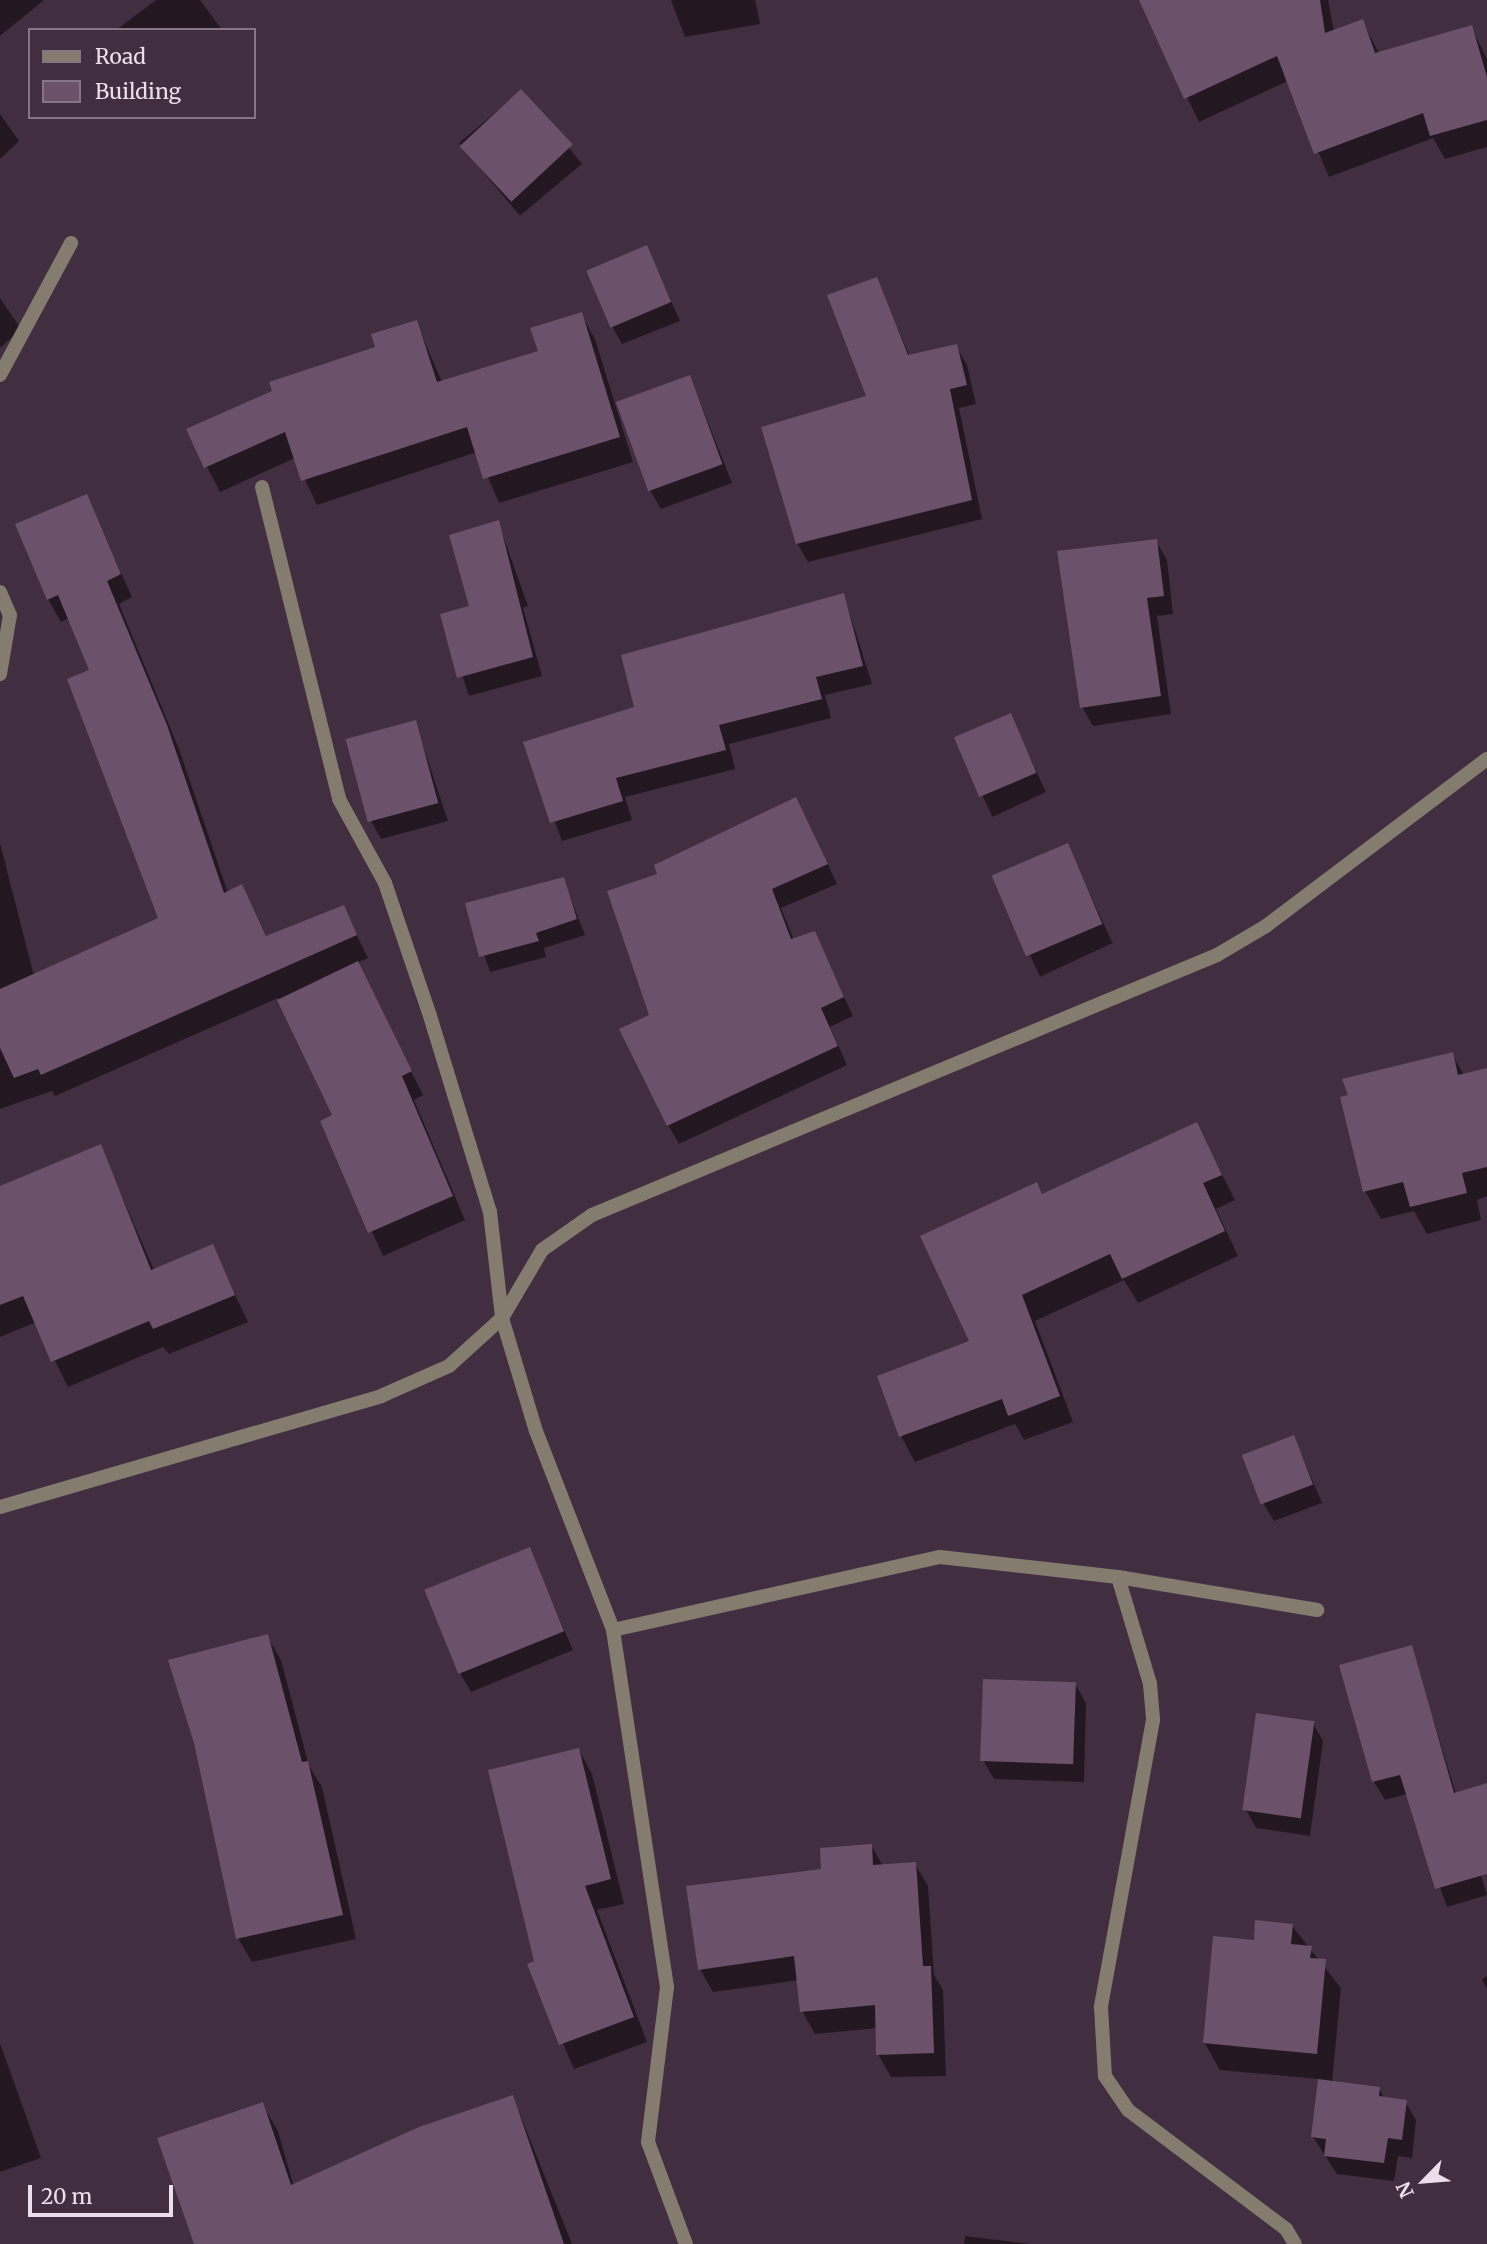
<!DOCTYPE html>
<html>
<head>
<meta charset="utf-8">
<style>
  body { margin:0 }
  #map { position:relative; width:1487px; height:2244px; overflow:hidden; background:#422e41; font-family:Merriweather,serif }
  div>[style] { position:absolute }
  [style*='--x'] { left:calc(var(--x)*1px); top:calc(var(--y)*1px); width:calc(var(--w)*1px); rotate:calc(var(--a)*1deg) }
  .shadow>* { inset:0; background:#0007; transform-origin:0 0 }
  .building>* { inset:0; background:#6b5169; transform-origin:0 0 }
  .street>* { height:14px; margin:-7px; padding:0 7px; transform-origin:7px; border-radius:7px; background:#847d6f }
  span { translate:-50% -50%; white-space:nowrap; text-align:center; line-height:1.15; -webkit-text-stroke:7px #422e41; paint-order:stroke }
  .legend { position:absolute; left:28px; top:28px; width:228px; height:91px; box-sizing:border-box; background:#422e41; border:2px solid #867585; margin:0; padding:9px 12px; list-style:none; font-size:21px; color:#ecdfeb }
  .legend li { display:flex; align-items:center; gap:14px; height:35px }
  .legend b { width:35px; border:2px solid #867585 }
  .north { position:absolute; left:1389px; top:2146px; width:70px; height:70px; -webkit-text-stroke:5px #422e41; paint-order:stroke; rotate:245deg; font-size:19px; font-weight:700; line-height:28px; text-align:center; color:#ecdfeb }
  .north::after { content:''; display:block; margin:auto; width:24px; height:32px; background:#ecdfeb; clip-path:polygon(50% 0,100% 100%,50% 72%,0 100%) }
  .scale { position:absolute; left:28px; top:2185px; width:145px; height:32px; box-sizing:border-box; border:4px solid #ecdfeb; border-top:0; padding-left:9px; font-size:21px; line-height:24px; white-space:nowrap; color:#ecdfeb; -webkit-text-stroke:5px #422e41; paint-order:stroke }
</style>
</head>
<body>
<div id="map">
  <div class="shadow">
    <i style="clip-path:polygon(0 0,44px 0,0 36px)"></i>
    <i style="clip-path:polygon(156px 0,200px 0,222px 30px,116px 30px)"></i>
    <i style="clip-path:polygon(671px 0,755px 0,760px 24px,685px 37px)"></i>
    <i style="clip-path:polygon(1157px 0,1328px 0,1334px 31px,1362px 21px,1379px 53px,1471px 27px,1487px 59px,1487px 147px,1445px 159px,1433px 138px,1329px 177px,1288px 81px,1199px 122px,1143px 6px)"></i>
    <i style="left:521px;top:91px;width:95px;height:81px;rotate:50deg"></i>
    <i style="clip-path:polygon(0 114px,19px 141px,0 159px)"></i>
    <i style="clip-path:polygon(647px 247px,680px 321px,622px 344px,612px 326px)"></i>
    <i style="clip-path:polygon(876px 279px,910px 357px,956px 346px,967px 365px,976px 404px,959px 408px,982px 519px,808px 562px,797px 543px,869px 397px)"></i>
    <i style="clip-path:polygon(0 298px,21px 329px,0 348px)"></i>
    <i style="clip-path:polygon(581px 314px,595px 339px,633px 462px,499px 503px,477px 452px,317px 505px,295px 458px,220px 492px,188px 430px,377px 349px,416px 322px,442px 382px,540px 352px)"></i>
    <i style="clip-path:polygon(690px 377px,732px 483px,661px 509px,650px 490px)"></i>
    <i style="clip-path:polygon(86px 496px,132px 597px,119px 604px,179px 749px,228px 893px,242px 886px,267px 937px,343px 907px,368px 958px,357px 963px,423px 1095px,414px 1100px,465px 1220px,383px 1256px,322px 1121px,334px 1116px,278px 998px,55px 1096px,52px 1091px,0 1109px,0 843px,34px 976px,160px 919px,91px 671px,69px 618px,61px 622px,48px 599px)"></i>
    <i style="clip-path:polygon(498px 522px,528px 606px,523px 608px,542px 676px,469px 696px,442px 615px,471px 607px)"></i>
    <i style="clip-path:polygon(1156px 541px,1167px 560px,1173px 614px,1157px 616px,1171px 714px,1093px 726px,1082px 707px)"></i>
    <i style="clip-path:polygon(844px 595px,872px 684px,825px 695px,831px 718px,729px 744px,735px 769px,625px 797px,632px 820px,562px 841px,526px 744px,636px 708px)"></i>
    <i style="left:1010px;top:715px;width:85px;height:59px;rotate:65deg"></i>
    <i style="clip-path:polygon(415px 722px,448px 821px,381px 839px,371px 821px)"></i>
    <i style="clip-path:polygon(806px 818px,837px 884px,781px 908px,794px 940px,814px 933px,853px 1016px,830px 1027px,847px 1065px,679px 1144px,668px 1125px,651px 1016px)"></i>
    <i style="left:1067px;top:845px;width:108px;height:80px;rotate:65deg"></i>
    <i style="clip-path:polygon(563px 879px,585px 935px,544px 948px,546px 957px,490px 972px,467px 904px)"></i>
    <i style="clip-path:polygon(1452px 1054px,1464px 1075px,1487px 1079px,1487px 1196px,1477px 1200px,1481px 1220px,1427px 1234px,1414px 1211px,1381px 1219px,1365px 1191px)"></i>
    <i style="clip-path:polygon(1196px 1124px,1235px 1200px,1216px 1209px,1238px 1256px,1138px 1303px,1124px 1280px,1035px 1321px,1073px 1422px,1024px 1440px,1015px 1424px,915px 1462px,901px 1436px,972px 1342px,1042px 1196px)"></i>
    <i style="clip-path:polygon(100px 1146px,154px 1270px,212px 1246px,248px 1322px,169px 1354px,163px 1347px,68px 1387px,36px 1322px,0 1337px,0 1188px)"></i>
    <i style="clip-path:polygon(1294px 1438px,1322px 1503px,1274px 1521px,1263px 1503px)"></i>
    <i style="clip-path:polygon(529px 1549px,573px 1650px,471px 1692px,460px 1673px)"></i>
    <i style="clip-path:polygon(267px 1636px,281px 1660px,309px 1766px,322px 1787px,356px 1939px,252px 1962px,238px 1938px)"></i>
    <i style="clip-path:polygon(1411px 1647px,1487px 1895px,1447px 1907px,1407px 1794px,1385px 1800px,1374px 1782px,1341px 1667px)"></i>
    <i style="clip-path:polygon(1075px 1684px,1086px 1703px,1084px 1782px,994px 1779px,983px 1760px)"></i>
    <i style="clip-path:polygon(1313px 1723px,1323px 1741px,1310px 1836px,1256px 1828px,1246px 1810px)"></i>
    <i style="clip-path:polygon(579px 1750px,592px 1774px,624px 1904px,597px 1910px,647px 2042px,574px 2069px,529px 1965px,536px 1962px)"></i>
    <i style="clip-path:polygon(871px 1845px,883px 1866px,915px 1864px,928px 1886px,934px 1975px,943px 1990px,946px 2076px,891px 2077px,878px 2054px,878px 2028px,815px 2034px,802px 2011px,799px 1980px,713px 1992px,700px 1969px,823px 1871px)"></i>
    <i style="clip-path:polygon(1292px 1926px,1341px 1988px,1332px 2082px,1379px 2089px,1385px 2099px,1405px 2101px,1416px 2120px,1412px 2158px,1398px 2156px,1394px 2181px,1337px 2174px,1313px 2137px,1319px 2079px,1220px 2070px,1204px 2042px,1255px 1942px)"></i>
    <i style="clip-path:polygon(1487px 1976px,1487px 1989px,1482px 1980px)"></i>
    <i style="clip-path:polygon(0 2043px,41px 2158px,0 2172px)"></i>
    <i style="clip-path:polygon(513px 2097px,572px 2244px,349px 2244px)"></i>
    <i style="clip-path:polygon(262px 2104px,278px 2131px,310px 2244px,196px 2244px)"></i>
    <i style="clip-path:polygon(965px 2236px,1030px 2244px,964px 2244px)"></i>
  </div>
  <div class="building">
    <i style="clip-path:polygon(1139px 0,1320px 0,1325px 33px,1363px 19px,1375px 53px,1472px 25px,1487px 77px,1487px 120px,1430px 136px,1423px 113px,1314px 154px,1277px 56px,1184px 99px)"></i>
    <i style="left:521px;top:89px;width:76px;height:84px;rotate:47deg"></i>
    <i style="left:647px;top:245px;width:62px;height:66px;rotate:67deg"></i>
    <i style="clip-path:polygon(877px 277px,908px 355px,957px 344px,967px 385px,950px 389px,972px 500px,796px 544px,761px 427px,866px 396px,827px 295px)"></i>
    <i style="clip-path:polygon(582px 312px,620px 437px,483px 479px,467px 427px,301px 481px,285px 432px,204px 468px,186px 429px,272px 391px,269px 382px,375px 347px,371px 334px,417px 320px,437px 382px,538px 351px,530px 328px)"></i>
    <i style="left:690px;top:375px;width:95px;height:79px;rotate:70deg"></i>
    <i style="clip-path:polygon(87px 494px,121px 574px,107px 581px,167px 725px,224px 893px,242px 884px,266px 936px,344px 905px,357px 935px,41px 1075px,38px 1069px,14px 1078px,0 1048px,0 989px,158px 918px,67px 679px,89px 670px,58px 595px,47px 600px,15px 524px)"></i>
    <i style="clip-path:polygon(499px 520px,533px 657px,457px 678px,440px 614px,469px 606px,449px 535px)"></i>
    <i style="clip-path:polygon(1157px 539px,1164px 596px,1147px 598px,1161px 696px,1080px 708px,1057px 551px)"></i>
    <i style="clip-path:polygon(844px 593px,863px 666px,816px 677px,822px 699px,719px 725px,726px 750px,616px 778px,623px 801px,550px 823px,523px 742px,634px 707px,621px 655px)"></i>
    <i style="left:1011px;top:713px;width:65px;height:62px;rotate:67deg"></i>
    <i style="left:416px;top:720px;width:86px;height:73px;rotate:75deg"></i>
    <i style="clip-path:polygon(796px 797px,828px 864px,772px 889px,791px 939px,815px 931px,844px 997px,821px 1008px,838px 1046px,667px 1126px,619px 1029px,649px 1015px,607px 891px,657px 874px,654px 865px)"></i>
    <i style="left:1068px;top:843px;width:88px;height:83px;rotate:67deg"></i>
    <i style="clip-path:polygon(564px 877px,577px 919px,536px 933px,539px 941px,479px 957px,465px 903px)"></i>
    <i style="clip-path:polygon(358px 961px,412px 1071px,402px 1076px,453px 1196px,368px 1233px,320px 1121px,332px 1115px,277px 1000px)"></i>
    <i style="clip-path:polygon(1453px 1052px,1458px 1075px,1487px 1068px,1487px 1167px,1462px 1173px,1467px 1193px,1410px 1207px,1403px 1182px,1363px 1192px,1340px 1097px,1348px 1095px,1342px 1079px)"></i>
    <i style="clip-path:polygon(1197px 1122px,1222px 1175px,1203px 1183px,1225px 1231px,1122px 1279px,1110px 1254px,1022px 1295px,1060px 1396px,1008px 1416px,1002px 1399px,899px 1437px,877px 1376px,969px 1341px,920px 1236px,1037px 1182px,1042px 1194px)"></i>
    <i style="clip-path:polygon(101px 1144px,151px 1270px,213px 1244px,235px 1295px,153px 1329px,149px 1321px,51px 1362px,23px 1296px,0 1305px,0 1186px)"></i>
    <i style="left:1294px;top:1435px;width:53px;height:56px;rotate:69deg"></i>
    <i style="left:530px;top:1547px;width:91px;height:114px;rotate:68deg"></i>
    <i style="clip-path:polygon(268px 1634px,302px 1762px,308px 1761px,343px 1915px,236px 1939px,194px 1743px,168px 1660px)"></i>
    <i style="clip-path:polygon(1412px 1645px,1454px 1793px,1487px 1783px,1487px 1874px,1435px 1889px,1400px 1775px,1372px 1782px,1339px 1665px)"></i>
    <i style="left:983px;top:1679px;width:93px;height:82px;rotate:2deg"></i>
    <i style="left:1256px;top:1713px;width:59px;height:98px;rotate:8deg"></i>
    <i style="clip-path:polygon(579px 1748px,611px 1879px,585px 1886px,634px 2017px,559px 2045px,527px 1964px,534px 1961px,488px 1770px)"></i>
    <i style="clip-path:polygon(872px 1844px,873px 1865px,916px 1862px,923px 1966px,931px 1966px,934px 2053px,876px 2055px,875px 2005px,800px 2012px,794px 1956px,698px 1970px,686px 1886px,821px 1869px,820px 1848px)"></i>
    <i style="clip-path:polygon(1255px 1920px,1293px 1924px,1291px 1944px,1312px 1946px,1310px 1958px,1326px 1959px,1317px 2054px,1203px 2043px,1213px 1936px,1254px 1940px)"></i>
    <i style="clip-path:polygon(1318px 2079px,1380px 2087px,1379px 2096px,1407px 2100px,1402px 2140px,1388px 2138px,1384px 2163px,1324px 2156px,1326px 2139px,1311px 2137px)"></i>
    <i style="clip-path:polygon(513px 2095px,564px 2244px,194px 2244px,157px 2138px,263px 2102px,291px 2185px,419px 2127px)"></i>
  </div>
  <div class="street">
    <i style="--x:0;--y:375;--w:150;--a:-61.7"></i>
    <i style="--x:262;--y:487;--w:321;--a:76.1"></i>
    <i style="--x:339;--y:799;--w:96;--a:61.3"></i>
    <i style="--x:385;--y:883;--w:140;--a:71.3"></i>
    <i style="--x:430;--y:1016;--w:205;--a:73"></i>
    <i style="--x:490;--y:1212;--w:107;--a:83.5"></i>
    <i style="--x:502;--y:1318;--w:118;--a:73.3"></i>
    <i style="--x:536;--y:1431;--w:213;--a:68.8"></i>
    <i style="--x:613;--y:1630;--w:361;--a:81.4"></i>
    <i style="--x:667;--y:1987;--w:156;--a:97"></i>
    <i style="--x:648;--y:2142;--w:109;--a:69.6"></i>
    <i style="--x:0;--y:592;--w:25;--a:67"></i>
    <i style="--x:10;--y:615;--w:60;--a:99.6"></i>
    <i style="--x:0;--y:1507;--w:397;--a:-16.2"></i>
    <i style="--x:381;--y:1396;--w:74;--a:-23.8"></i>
    <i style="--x:449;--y:1366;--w:72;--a:-42.2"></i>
    <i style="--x:502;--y:1318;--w:79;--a:-59.5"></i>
    <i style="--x:542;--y:1250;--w:61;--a:-35"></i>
    <i style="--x:592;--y:1215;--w:677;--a:-22.59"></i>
    <i style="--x:1217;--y:955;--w:57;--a:-30.6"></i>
    <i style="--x:1266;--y:926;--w:277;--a:-37.1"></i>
    <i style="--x:1118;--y:1577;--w:112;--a:73.3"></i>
    <i style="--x:1150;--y:1684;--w:36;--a:85"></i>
    <i style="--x:1153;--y:1720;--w:292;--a:100.3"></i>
    <i style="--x:1101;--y:2007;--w:69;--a:86.7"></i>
    <i style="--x:1105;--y:2076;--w:41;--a:55.9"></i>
    <i style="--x:1128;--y:2110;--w:198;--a:37"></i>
    <i style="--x:1286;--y:2229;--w:17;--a:59"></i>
    <i style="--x:613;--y:1630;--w:335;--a:-12.6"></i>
    <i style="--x:940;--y:1557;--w:179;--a:6.4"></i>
    <i style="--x:1118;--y:1577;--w:202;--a:9.4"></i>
  </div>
  <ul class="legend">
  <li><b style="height:9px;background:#847d6f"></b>Road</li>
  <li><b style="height:19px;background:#6b5169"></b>Building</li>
  </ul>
  <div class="north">N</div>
  <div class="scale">20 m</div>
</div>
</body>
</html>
